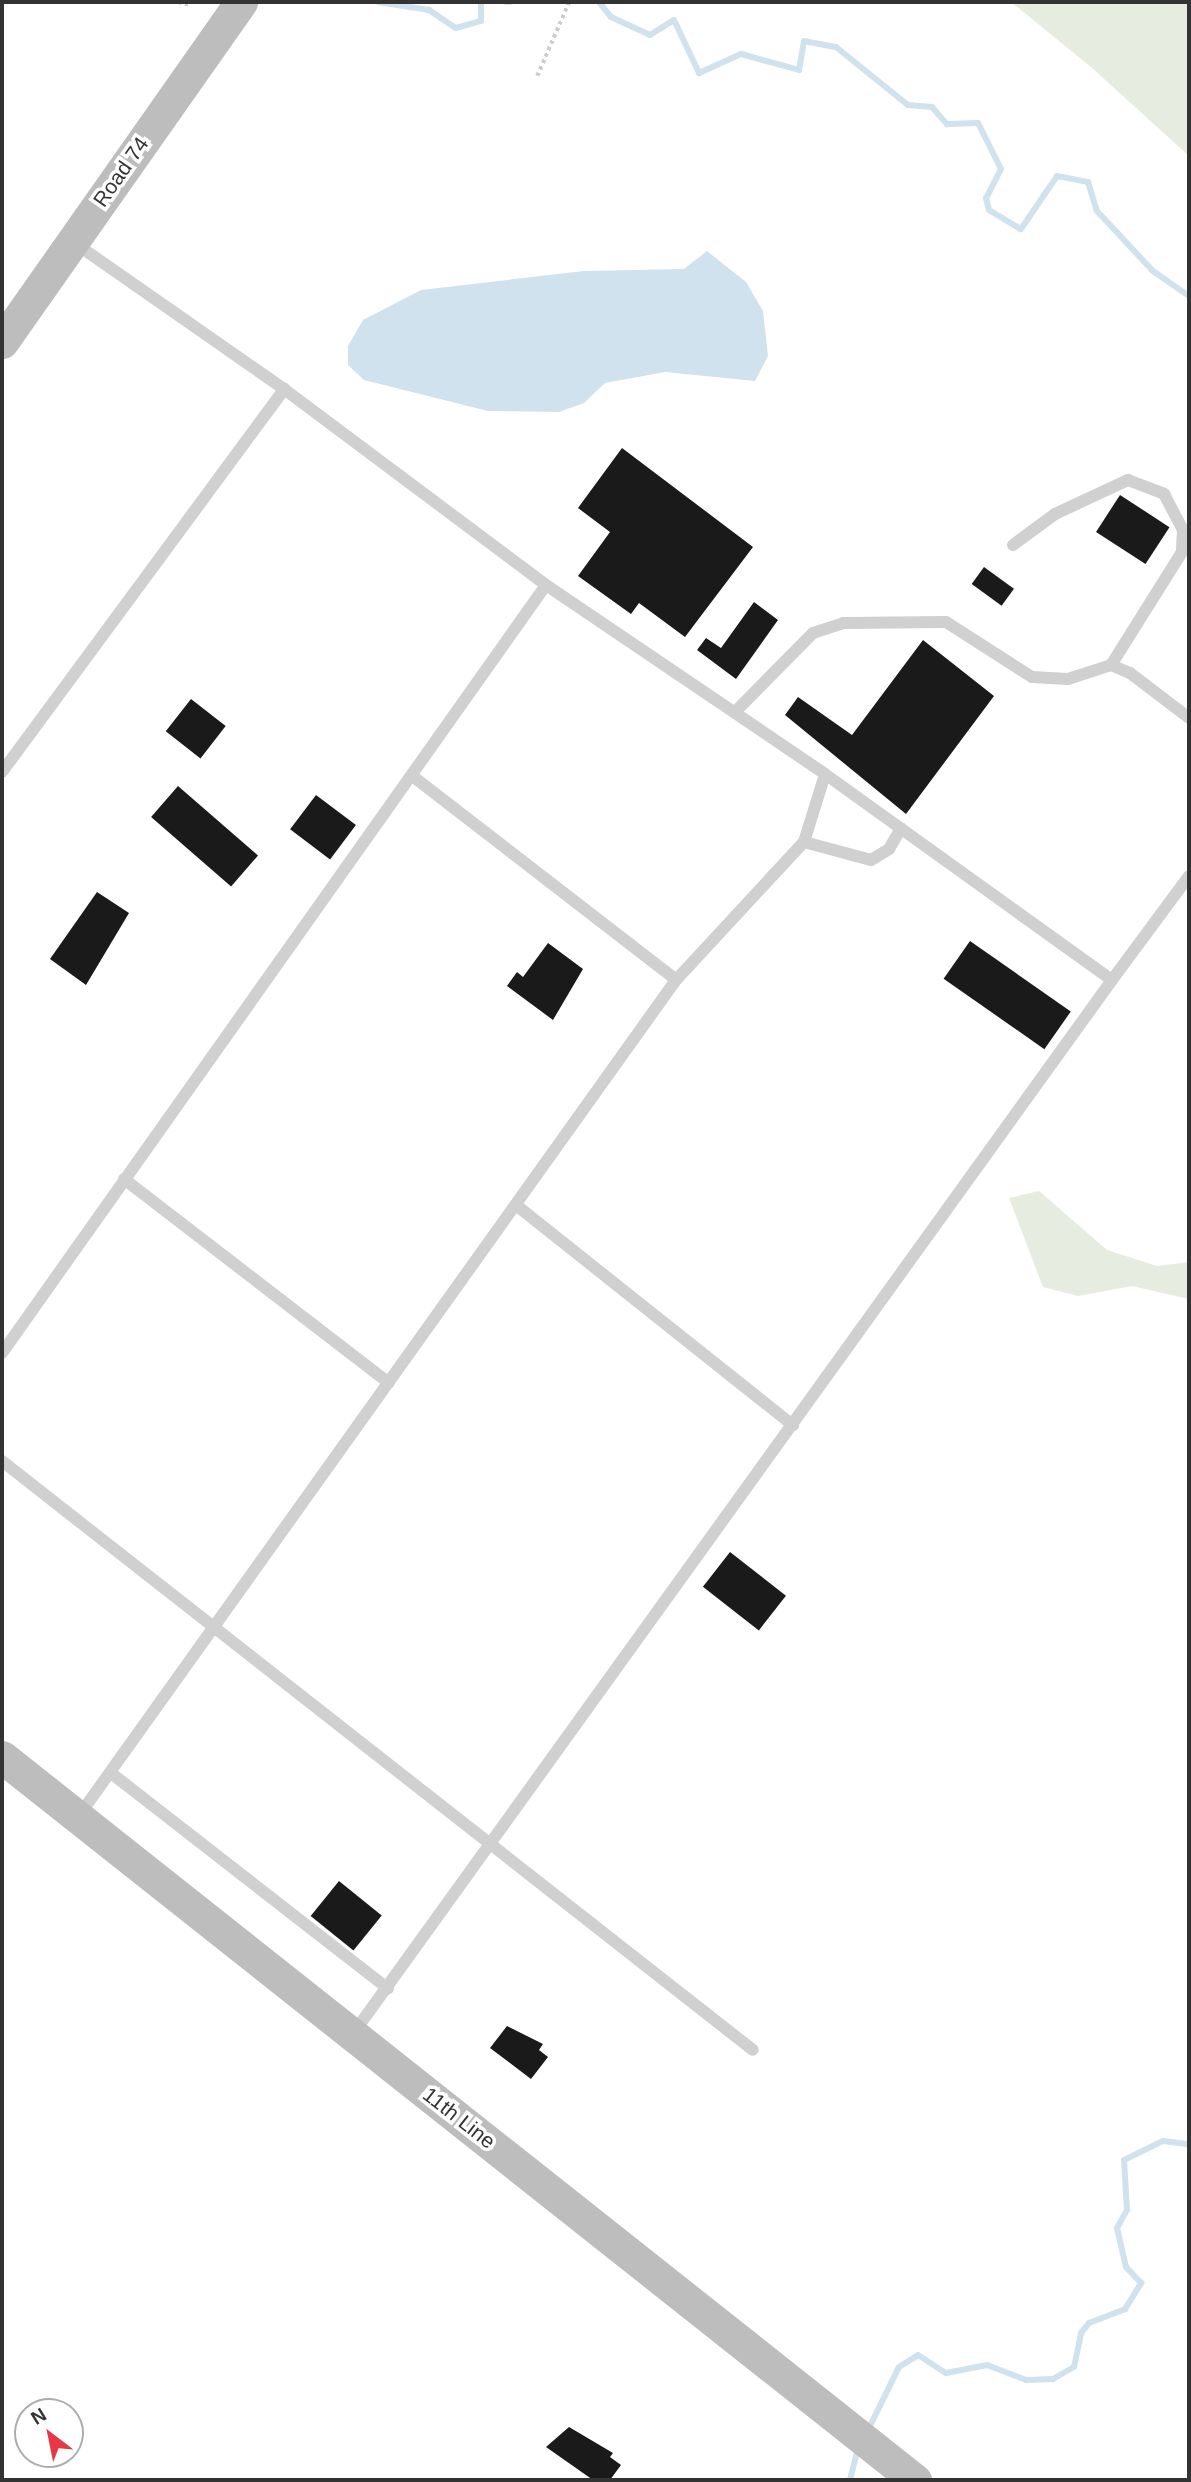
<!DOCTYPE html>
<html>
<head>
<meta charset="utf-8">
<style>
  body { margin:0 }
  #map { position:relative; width:1191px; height:2482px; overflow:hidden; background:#fff; font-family:Helvetica,sans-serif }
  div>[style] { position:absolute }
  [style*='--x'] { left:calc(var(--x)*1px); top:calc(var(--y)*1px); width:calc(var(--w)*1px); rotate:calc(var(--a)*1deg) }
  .green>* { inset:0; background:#e6ecdf }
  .water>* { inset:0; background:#cfe2ee }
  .stream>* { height:6px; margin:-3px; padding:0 3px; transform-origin:3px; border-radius:3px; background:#cfe2ee }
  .building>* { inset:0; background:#1a1a1a; transform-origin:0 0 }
  .path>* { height:3.5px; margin-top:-1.75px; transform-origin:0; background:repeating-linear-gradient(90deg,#cdcdcd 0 3.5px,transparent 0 7px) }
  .service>* { height:12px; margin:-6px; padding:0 6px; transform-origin:6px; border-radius:6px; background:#d0d0d0 }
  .secondary>* { height:33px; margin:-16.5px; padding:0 16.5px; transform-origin:16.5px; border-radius:16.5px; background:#bdbdbd }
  span { translate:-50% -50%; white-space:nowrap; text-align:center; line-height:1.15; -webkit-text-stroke:7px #fff; paint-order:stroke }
  .street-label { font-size:21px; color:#333 }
  .frame { position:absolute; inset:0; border:4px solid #333; pointer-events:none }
  .north { position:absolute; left:14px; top:2398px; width:70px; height:70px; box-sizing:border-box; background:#fff; border:2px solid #adadad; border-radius:50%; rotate:328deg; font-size:19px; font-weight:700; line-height:28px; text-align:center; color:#333 }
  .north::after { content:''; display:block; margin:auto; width:24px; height:32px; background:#e63946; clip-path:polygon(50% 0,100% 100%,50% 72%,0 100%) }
</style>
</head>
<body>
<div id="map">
  <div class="green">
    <i style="clip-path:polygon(1011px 2px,1189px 2px,1189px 156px,1091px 67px)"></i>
    <i style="clip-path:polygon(1039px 1191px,1107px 1250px,1157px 1266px,1189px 1262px,1189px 1299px,1132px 1286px,1078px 1296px,1043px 1287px,1009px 1198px)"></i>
  </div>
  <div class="water">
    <i style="clip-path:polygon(707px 251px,746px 282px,763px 311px,768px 356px,755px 381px,665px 372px,605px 383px,584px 403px,559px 412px,488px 411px,364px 380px,348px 365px,348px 346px,363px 320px,421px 290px,584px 271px,684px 269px)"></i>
  </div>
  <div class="stream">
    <i style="--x:378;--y:2;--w:52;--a:8.9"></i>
    <i style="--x:429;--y:10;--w:32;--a:34"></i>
    <i style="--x:456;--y:28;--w:26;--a:-16"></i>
    <i style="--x:481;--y:21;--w:19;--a:-90"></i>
    <i style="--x:506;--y:2;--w:4;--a:0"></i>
    <i style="--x:599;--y:2;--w:19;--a:51"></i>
    <i style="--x:611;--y:17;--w:43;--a:24.8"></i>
    <i style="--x:650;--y:35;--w:28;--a:-32"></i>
    <i style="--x:674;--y:20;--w:59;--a:64.7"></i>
    <i style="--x:699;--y:73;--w:46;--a:-24.3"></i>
    <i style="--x:741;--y:54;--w:60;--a:15.4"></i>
    <i style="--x:799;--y:70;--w:29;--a:-80"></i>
    <i style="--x:804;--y:41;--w:33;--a:11"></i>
    <i style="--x:836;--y:47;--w:92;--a:38.9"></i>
    <i style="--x:908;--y:105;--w:24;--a:5"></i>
    <i style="--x:932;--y:107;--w:23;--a:49"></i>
    <i style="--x:947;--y:124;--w:31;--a:-2"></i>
    <i style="--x:978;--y:123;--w:51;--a:63.4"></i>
    <i style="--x:1001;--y:169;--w:33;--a:117"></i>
    <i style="--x:986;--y:198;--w:12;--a:76"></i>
    <i style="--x:989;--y:210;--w:37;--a:31"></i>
    <i style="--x:1021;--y:229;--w:64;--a:-55.8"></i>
    <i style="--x:1057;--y:176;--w:32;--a:11"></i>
    <i style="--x:1088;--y:182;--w:30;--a:73"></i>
    <i style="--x:1097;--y:211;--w:82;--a:47"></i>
    <i style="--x:1153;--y:271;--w:44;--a:34.8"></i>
    <i style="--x:868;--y:2430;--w:70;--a:-63.8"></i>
    <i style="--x:899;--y:2367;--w:22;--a:-32"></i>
    <i style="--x:918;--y:2355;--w:33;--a:33"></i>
    <i style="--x:946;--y:2373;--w:42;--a:-11"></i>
    <i style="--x:987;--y:2365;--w:42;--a:21"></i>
    <i style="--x:1026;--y:2380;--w:27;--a:-2"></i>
    <i style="--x:1053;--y:2379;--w:24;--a:-30"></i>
    <i style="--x:1074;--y:2367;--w:35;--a:-78"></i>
    <i style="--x:1081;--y:2333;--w:13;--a:-51"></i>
    <i style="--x:1089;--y:2323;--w:39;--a:-21"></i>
    <i style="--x:1125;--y:2309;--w:31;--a:-58"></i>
    <i style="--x:1141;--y:2283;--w:22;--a:-133"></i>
    <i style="--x:1126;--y:2267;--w:40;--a:-103"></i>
    <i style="--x:1117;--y:2228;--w:21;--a:-61"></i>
    <i style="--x:1127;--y:2210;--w:50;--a:-93.4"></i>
    <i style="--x:1124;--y:2160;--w:43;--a:-26"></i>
    <i style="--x:1163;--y:2141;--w:26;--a:7"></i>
    <i style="--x:850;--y:2480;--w:32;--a:-76"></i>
  </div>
  <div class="building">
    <i style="clip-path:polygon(622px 448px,753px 547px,685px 637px,639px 603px,631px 614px,578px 576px,610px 532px,578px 508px)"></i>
    <i style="left:1120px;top:495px;width:59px;height:44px;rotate:33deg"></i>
    <i style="left:984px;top:567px;width:37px;height:21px;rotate:36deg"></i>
    <i style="clip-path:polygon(754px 602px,778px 620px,736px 679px,697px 650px,706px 638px,721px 648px)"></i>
    <i style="clip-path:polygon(923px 640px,994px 696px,906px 814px,785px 715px,798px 697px,852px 735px)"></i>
    <i style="left:191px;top:699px;width:44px;height:41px;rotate:38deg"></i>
    <i style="left:178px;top:786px;width:106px;height:41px;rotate:41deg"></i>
    <i style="left:316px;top:795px;width:50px;height:43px;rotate:37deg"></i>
    <i style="clip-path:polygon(97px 892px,129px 913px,86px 985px,50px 959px)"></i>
    <i style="left:970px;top:941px;width:123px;height:46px;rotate:35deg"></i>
    <i style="clip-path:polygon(548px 943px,583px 969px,553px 1020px,507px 986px,517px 972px,523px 977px)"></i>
    <i style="left:730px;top:1552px;width:71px;height:44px;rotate:38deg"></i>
    <i style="left:339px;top:1881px;width:55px;height:45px;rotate:39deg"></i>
    <i style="clip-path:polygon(507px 2026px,543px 2044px,539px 2050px,548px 2057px,531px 2079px,490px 2048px)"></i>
    <i style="clip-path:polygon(569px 2427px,613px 2453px,610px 2457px,621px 2465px,610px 2480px,593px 2480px,546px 2447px)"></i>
  </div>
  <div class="path">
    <i style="--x:178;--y:2;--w:12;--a:14"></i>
    <i style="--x:537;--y:76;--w:81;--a:-66.6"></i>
  </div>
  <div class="service">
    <i style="--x:284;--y:389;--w:327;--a:36.8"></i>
    <i style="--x:546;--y:585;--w:337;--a:34.1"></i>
    <i style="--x:825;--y:774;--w:353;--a:35.7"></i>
    <i style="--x:1112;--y:980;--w:1299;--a:125.76"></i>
    <i style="--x:1013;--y:545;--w:52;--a:-36.4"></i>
    <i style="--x:1055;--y:514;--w:81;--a:-25"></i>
    <i style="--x:1128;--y:480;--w:39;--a:21"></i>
    <i style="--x:1164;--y:494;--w:41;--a:62.2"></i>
    <i style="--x:1183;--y:530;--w:22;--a:93"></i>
    <i style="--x:1182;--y:552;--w:133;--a:122.1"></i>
    <i style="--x:735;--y:712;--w:111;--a:-45.4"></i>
    <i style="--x:813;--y:633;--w:32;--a:-18"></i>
    <i style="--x:843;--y:623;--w:103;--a:-0.6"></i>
    <i style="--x:946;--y:622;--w:102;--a:32.6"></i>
    <i style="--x:1032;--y:677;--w:36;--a:3"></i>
    <i style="--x:1068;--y:679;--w:45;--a:-18"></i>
    <i style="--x:1111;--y:665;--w:21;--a:23"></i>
    <i style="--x:1130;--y:673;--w:74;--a:37.3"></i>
    <i style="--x:2;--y:772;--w:476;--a:-53.6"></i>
    <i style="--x:284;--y:389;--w:259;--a:-145.1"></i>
    <i style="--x:415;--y:778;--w:330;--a:37.7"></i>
    <i style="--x:804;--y:842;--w:71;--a:-72.8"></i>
    <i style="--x:1112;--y:980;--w:129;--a:-53.5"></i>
    <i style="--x:124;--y:1179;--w:334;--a:37.6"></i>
    <i style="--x:516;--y:1205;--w:354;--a:38.5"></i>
    <i style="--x:2;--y:1353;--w:941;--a:-54.69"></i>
    <i style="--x:2;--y:1461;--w:954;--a:38.11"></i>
    <i style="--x:111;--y:1773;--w:351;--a:37.9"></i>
    <i style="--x:78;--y:1817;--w:1029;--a:-54.46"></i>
    <i style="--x:676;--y:980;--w:188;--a:-47.2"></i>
    <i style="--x:804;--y:842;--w:69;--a:15"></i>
    <i style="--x:871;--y:860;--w:21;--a:-31"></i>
    <i style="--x:889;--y:849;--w:24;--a:-60"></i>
  </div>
  <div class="secondary">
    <i style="--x:2;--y:342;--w:416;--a:-54.9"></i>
    <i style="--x:2;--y:1757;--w:1165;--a:38.38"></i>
  </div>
  <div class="street-label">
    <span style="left:121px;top:172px;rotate:-55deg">Road 74</span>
    <span style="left:459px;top:2118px;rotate:38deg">11th Line</span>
  </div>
  <div class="frame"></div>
  <div class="north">N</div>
</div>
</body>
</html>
